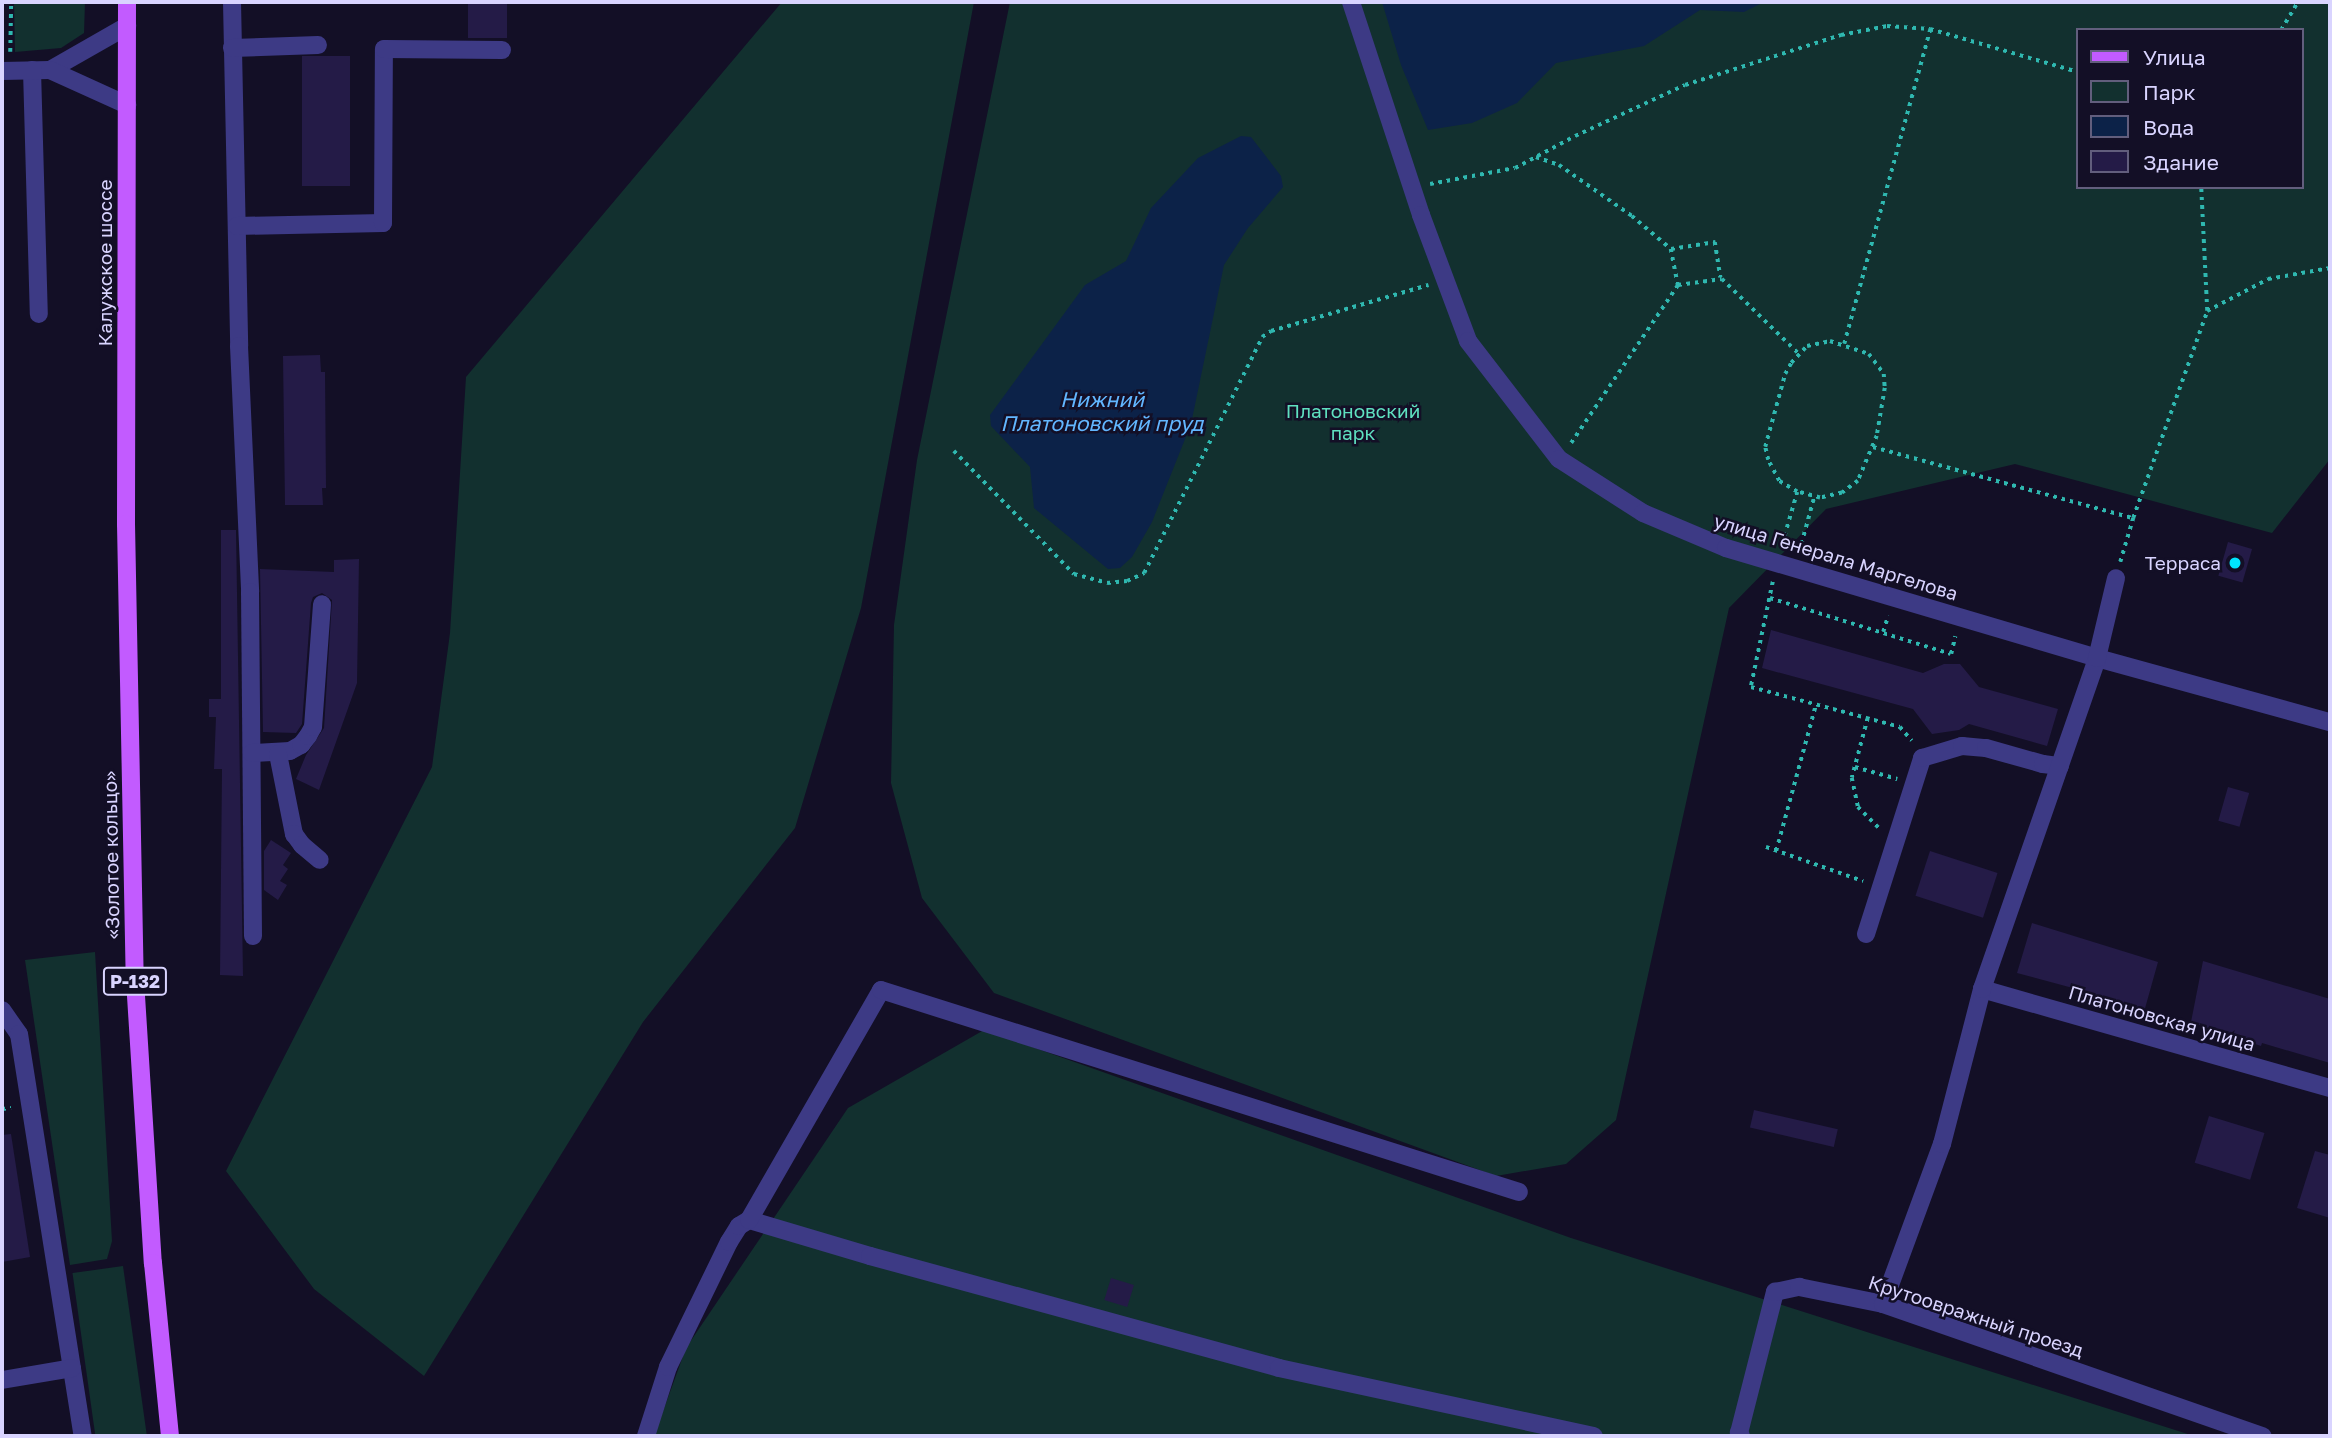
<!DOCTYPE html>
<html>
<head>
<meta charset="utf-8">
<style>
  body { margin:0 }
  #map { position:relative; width:2332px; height:1438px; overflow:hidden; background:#130f26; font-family:"Golos Text",sans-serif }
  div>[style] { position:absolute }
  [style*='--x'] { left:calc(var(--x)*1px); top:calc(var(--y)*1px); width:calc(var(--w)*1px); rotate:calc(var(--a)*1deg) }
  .green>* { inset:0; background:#12302f; transform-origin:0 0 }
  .water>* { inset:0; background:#0c2248 }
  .building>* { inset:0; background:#241b47; transform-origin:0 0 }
  .path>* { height:3.5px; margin-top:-1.75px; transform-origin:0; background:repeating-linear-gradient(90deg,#2fb8b0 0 3.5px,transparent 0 8.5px) }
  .minor>* { height:18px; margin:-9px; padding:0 9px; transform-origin:9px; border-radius:9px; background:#3d3a85 }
  .major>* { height:18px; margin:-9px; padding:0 9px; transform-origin:9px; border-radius:9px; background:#c25bff }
  .dots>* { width:19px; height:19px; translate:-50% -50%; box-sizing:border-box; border:4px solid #130f26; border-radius:50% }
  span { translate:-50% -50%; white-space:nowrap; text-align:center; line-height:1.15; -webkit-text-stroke:5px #130f26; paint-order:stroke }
  .shield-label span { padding:2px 5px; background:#130f26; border:2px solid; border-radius:5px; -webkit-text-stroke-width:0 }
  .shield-label { font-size:18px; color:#d9d4ff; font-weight:700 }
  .street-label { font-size:19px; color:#d9d4ff }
  .park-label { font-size:19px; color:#5fe0c0 }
  .poi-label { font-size:19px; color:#d9d4ff }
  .right { translate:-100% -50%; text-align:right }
  .water-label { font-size:21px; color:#62b6ff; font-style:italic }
  .frame { position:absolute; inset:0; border:4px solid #d9d4ff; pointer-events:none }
  .legend { position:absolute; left:2076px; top:28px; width:228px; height:161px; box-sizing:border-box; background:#130f26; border:2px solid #625e7d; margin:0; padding:9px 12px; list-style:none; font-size:21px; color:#d9d4ff }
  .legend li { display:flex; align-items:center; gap:14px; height:35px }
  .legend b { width:35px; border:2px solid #625e7d }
</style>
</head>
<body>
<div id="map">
  <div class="green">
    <i style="clip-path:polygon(14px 2px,85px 2px,84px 33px,61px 48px,15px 52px)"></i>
    <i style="clip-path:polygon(782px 2px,974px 2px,861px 608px,795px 828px,643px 1022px,424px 1376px,314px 1289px,226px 1171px,432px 767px,450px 633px,466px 377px)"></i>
    <i style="clip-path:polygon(evenodd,1010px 2px,2330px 2px,2330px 459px,2272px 533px,2015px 464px,1826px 509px,1729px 608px,1616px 1120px,1566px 1164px,1496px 1176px,994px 993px,922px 898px,891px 783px,894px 625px,917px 460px,1010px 2px,2078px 30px,2302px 30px,2302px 187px,2078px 187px,2078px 30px)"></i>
    <i style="clip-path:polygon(95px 952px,112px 1241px,107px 1259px,70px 1265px,25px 960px)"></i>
    <i style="clip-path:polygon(984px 1030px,1571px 1238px,2194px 1436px,654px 1436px,686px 1348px,848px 1108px)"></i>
    <i style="left:123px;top:1266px;width:172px;height:51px;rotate:82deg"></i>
  </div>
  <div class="water">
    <i style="clip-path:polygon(1382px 2px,1764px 2px,1744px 12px,1700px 10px,1644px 46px,1556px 63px,1517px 103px,1472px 123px,1428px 130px,1401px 65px)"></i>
    <i style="clip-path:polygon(1241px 136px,1251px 137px,1281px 176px,1283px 187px,1248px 228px,1224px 265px,1191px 424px,1152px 522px,1132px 557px,1120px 568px,1108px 569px,1034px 508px,1030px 467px,991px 426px,990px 415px,1085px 285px,1126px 261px,1151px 208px,1198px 158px)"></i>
  </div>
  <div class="building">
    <i style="left:468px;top:2px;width:39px;height:36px"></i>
    <i style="left:350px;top:56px;width:130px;height:48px;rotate:90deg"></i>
    <i style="clip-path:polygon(320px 355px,321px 372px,325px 372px,326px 488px,322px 488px,323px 505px,285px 505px,283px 356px)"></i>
    <i style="clip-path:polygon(221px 530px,236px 530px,243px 976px,220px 975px,222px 769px,214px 769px,216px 717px,209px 717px,209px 699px,221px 699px)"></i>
    <i style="left:2228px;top:542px;width:25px;height:35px;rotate:16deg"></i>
    <i style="clip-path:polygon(359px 559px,357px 683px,319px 790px,296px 779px,306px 755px,324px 728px,332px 600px,322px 593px,313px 597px,311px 603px,302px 724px,296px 733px,263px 732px,260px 569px,334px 572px,334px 560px)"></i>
    <i style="clip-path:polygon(1771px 630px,1923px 673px,1944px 664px,1960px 664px,1979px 687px,2058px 709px,2047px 746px,1969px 724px,1959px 730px,1932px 734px,1913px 709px,1762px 668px)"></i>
    <i style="left:2228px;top:787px;width:22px;height:35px;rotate:16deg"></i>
    <i style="clip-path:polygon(271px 840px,291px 853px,283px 865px,288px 869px,280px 881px,287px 885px,278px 900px,264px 890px,264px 851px)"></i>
    <i style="left:1930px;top:851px;width:71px;height:47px;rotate:18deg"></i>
    <i style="clip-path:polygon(2032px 923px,2158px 962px,2144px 1012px,2094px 996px,2095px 994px,2017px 973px)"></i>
    <i style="clip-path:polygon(2203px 961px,2330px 999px,2330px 1063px,2262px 1043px,2261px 1046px,2191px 1022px)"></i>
    <i style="left:1754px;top:1110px;width:86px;height:18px;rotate:13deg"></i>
    <i style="left:2209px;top:1116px;width:58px;height:49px;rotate:17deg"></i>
    <i style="clip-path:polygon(11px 1134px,30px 1257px,2px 1262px,2px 1135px)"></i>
    <i style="clip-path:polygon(2315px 1151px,2330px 1155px,2330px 1218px,2297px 1208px)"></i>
    <i style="left:1111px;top:1278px;width:24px;height:23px;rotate:17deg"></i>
  </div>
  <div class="path">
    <i style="--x:2281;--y:30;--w:33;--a:-59"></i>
    <i style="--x:10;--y:52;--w:50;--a:-88.9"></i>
    <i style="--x:1536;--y:157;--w:24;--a:19"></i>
    <i style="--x:1559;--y:165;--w:89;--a:34.9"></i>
    <i style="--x:1632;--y:216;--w:51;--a:40.2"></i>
    <i style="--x:1671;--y:249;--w:37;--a:79"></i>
    <i style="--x:1678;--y:285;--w:44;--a:-7.8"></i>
    <i style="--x:1722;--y:279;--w:106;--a:44.2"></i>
    <i style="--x:1430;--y:184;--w:86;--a:-10.7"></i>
    <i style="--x:1515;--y:168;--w:68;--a:-28.1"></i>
    <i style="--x:1575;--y:136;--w:121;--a:-24.9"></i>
    <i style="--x:1685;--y:85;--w:164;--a:-17.8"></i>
    <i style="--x:1841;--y:35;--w:47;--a:-11.1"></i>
    <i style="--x:1887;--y:26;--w:43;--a:4"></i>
    <i style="--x:1930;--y:29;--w:154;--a:16.2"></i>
    <i style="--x:1671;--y:249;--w:45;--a:-9"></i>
    <i style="--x:1715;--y:242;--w:36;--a:81"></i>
    <i style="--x:2207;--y:311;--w:69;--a:-27.7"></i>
    <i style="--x:2268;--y:279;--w:63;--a:-10.1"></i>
    <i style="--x:1830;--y:341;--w:41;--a:18.4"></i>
    <i style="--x:1869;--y:354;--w:25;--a:53"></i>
    <i style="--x:1884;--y:374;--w:14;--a:86"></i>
    <i style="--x:1885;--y:388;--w:49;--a:99.5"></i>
    <i style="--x:1877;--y:436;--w:49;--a:112.9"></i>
    <i style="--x:1858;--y:481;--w:20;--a:143"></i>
    <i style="--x:1842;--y:493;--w:23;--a:167"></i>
    <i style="--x:1820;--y:498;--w:24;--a:-165"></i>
    <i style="--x:1797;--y:492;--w:21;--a:-149"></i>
    <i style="--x:1779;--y:481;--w:24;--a:-118"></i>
    <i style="--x:1768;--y:460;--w:13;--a:-103"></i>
    <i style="--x:1765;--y:447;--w:76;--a:-74.7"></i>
    <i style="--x:1785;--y:374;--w:13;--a:-61"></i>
    <i style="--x:1791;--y:363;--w:23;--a:-47"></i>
    <i style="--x:1807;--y:346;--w:24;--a:-12"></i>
    <i style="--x:1844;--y:344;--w:327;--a:-74.7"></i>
    <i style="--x:1571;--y:443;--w:191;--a:-55.9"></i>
    <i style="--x:1873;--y:447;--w:270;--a:15.3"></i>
    <i style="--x:954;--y:451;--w:172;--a:45.7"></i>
    <i style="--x:1074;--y:574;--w:34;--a:15"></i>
    <i style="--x:1107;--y:583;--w:20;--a:-6"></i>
    <i style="--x:1127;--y:581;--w:19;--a:-25"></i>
    <i style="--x:1144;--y:573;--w:264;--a:-63.4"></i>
    <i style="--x:1262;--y:337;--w:11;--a:-34"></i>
    <i style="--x:1271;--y:331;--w:164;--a:-16.3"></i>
    <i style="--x:1782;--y:544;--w:54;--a:-73.9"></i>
    <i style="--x:1799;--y:552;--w:57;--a:-74.7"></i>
    <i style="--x:2120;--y:562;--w:46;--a:-73.5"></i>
    <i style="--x:2133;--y:518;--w:220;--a:-70.3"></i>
    <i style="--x:2207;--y:311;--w:124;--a:-92.8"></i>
    <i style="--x:1773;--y:582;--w:107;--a:101.8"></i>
    <i style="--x:1751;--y:687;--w:154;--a:15"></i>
    <i style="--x:1900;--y:727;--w:18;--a:49"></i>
    <i style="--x:1770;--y:598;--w:189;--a:17.2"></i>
    <i style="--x:1951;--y:654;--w:18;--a:-77"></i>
    <i style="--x:1883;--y:632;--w:17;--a:-73"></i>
    <i style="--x:1868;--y:718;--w:62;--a:104.9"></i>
    <i style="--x:1852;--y:778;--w:30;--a:78"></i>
    <i style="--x:1858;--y:807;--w:31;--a:45"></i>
    <i style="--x:1855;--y:767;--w:44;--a:15.9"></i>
    <i style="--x:1766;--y:847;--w:103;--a:19.3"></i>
    <i style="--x:1776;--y:851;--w:152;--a:-74.8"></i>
    <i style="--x:2;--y:1109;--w:9;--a:-6"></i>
  </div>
  <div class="minor">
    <i style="--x:232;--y:2;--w:344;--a:88.8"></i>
    <i style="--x:239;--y:346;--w:246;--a:87.4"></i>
    <i style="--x:250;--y:592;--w:344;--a:89.5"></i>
    <i style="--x:1351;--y:2;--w:224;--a:71.8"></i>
    <i style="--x:1421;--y:215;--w:134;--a:69.5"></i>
    <i style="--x:1468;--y:341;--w:149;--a:52.4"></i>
    <i style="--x:1559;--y:459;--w:100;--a:32.7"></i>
    <i style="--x:1643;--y:513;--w:90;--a:22.9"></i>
    <i style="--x:1726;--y:548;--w:387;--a:16.5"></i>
    <i style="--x:2097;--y:658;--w:242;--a:15.4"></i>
    <i style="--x:232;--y:48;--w:86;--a:-2"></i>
    <i style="--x:32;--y:70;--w:244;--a:88.4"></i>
    <i style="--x:50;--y:70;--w:89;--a:-29.7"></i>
    <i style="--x:2;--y:71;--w:48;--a:-1.2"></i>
    <i style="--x:50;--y:70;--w:85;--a:24.4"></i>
    <i style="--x:237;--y:226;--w:146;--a:-1.2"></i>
    <i style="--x:383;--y:223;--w:174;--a:-89.7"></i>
    <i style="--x:384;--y:49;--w:118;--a:0.5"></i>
    <i style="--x:252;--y:753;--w:38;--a:-3"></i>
    <i style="--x:290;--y:751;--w:13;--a:-29"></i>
    <i style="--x:301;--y:745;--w:11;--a:-52"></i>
    <i style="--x:308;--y:736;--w:10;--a:-61"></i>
    <i style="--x:313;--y:727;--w:123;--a:-85.8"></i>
    <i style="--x:278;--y:754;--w:82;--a:78.7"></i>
    <i style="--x:294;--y:834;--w:14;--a:54"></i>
    <i style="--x:302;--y:845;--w:23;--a:40"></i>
    <i style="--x:1866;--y:934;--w:185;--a:-72.3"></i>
    <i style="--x:1922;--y:758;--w:42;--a:-16.7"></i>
    <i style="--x:1962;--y:746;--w:24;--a:5"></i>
    <i style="--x:1986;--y:748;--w:59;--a:15.7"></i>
    <i style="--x:2043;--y:764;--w:17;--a:7"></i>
    <i style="--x:1982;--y:989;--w:362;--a:15.9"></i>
    <i style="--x:2;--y:1010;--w:29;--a:55"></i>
    <i style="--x:19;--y:1034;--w:407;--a:81"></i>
    <i style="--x:749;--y:1220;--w:126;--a:16.6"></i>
    <i style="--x:870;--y:1256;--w:424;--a:15.3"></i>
    <i style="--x:1279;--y:1368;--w:322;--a:12.2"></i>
    <i style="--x:1883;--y:1304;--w:171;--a:-69.8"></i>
    <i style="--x:1942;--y:1144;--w:160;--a:-75.5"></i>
    <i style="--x:1982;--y:989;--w:350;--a:-70.8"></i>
    <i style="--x:2097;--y:658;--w:82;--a:-76.6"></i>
    <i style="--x:2;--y:1380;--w:71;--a:-9.7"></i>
    <i style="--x:646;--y:1436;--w:72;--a:-72.3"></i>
    <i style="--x:668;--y:1367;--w:139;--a:-64"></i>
    <i style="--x:729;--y:1242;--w:19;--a:-58"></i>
    <i style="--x:739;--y:1226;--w:12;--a:-31"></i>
    <i style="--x:749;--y:1220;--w:265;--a:-60.1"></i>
    <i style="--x:881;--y:990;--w:669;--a:17.57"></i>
    <i style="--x:1741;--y:1436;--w:4;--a:-124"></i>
    <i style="--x:1739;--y:1433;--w:146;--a:-75.7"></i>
    <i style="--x:1775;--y:1292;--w:25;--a:-12"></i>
    <i style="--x:1799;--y:1287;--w:86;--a:11.4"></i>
    <i style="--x:1883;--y:1304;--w:402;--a:19.2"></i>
  </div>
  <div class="major">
    <i style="--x:127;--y:2;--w:522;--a:90.11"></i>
    <i style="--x:126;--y:524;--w:456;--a:88.9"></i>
    <i style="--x:135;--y:980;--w:284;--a:86.4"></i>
    <i style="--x:153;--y:1263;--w:174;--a:84.4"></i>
  </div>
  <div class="dots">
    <i style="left:2235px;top:563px;background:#00e5ff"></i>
  </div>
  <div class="shield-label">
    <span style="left:135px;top:981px">Р-132</span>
  </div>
  <div class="street-label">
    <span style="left:105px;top:263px;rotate:-90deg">Калужское шоссе</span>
    <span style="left:1836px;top:557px;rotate:17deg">улица Генерала Маргелова</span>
    <span style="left:111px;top:855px;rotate:-91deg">«Золотое кольцо»</span>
    <span style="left:2162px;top:1018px;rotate:16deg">Платоновская улица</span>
    <span style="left:1976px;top:1316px;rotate:18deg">Крутоовражный проезд</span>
  </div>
  <div class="park-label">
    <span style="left:1353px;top:422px">Платоновский<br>парк</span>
  </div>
  <div class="poi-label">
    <span class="right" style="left:2221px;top:563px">Терраса</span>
  </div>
  <div class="water-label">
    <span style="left:1102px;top:411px">Нижний<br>Платоновский пруд</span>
  </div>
  <div class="frame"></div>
  <ul class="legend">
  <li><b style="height:9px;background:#c25bff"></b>Улица</li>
  <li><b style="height:19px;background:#12302f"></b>Парк</li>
  <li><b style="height:19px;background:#0c2248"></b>Вода</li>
  <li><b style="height:19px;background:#241b47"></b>Здание</li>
  </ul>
</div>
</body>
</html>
